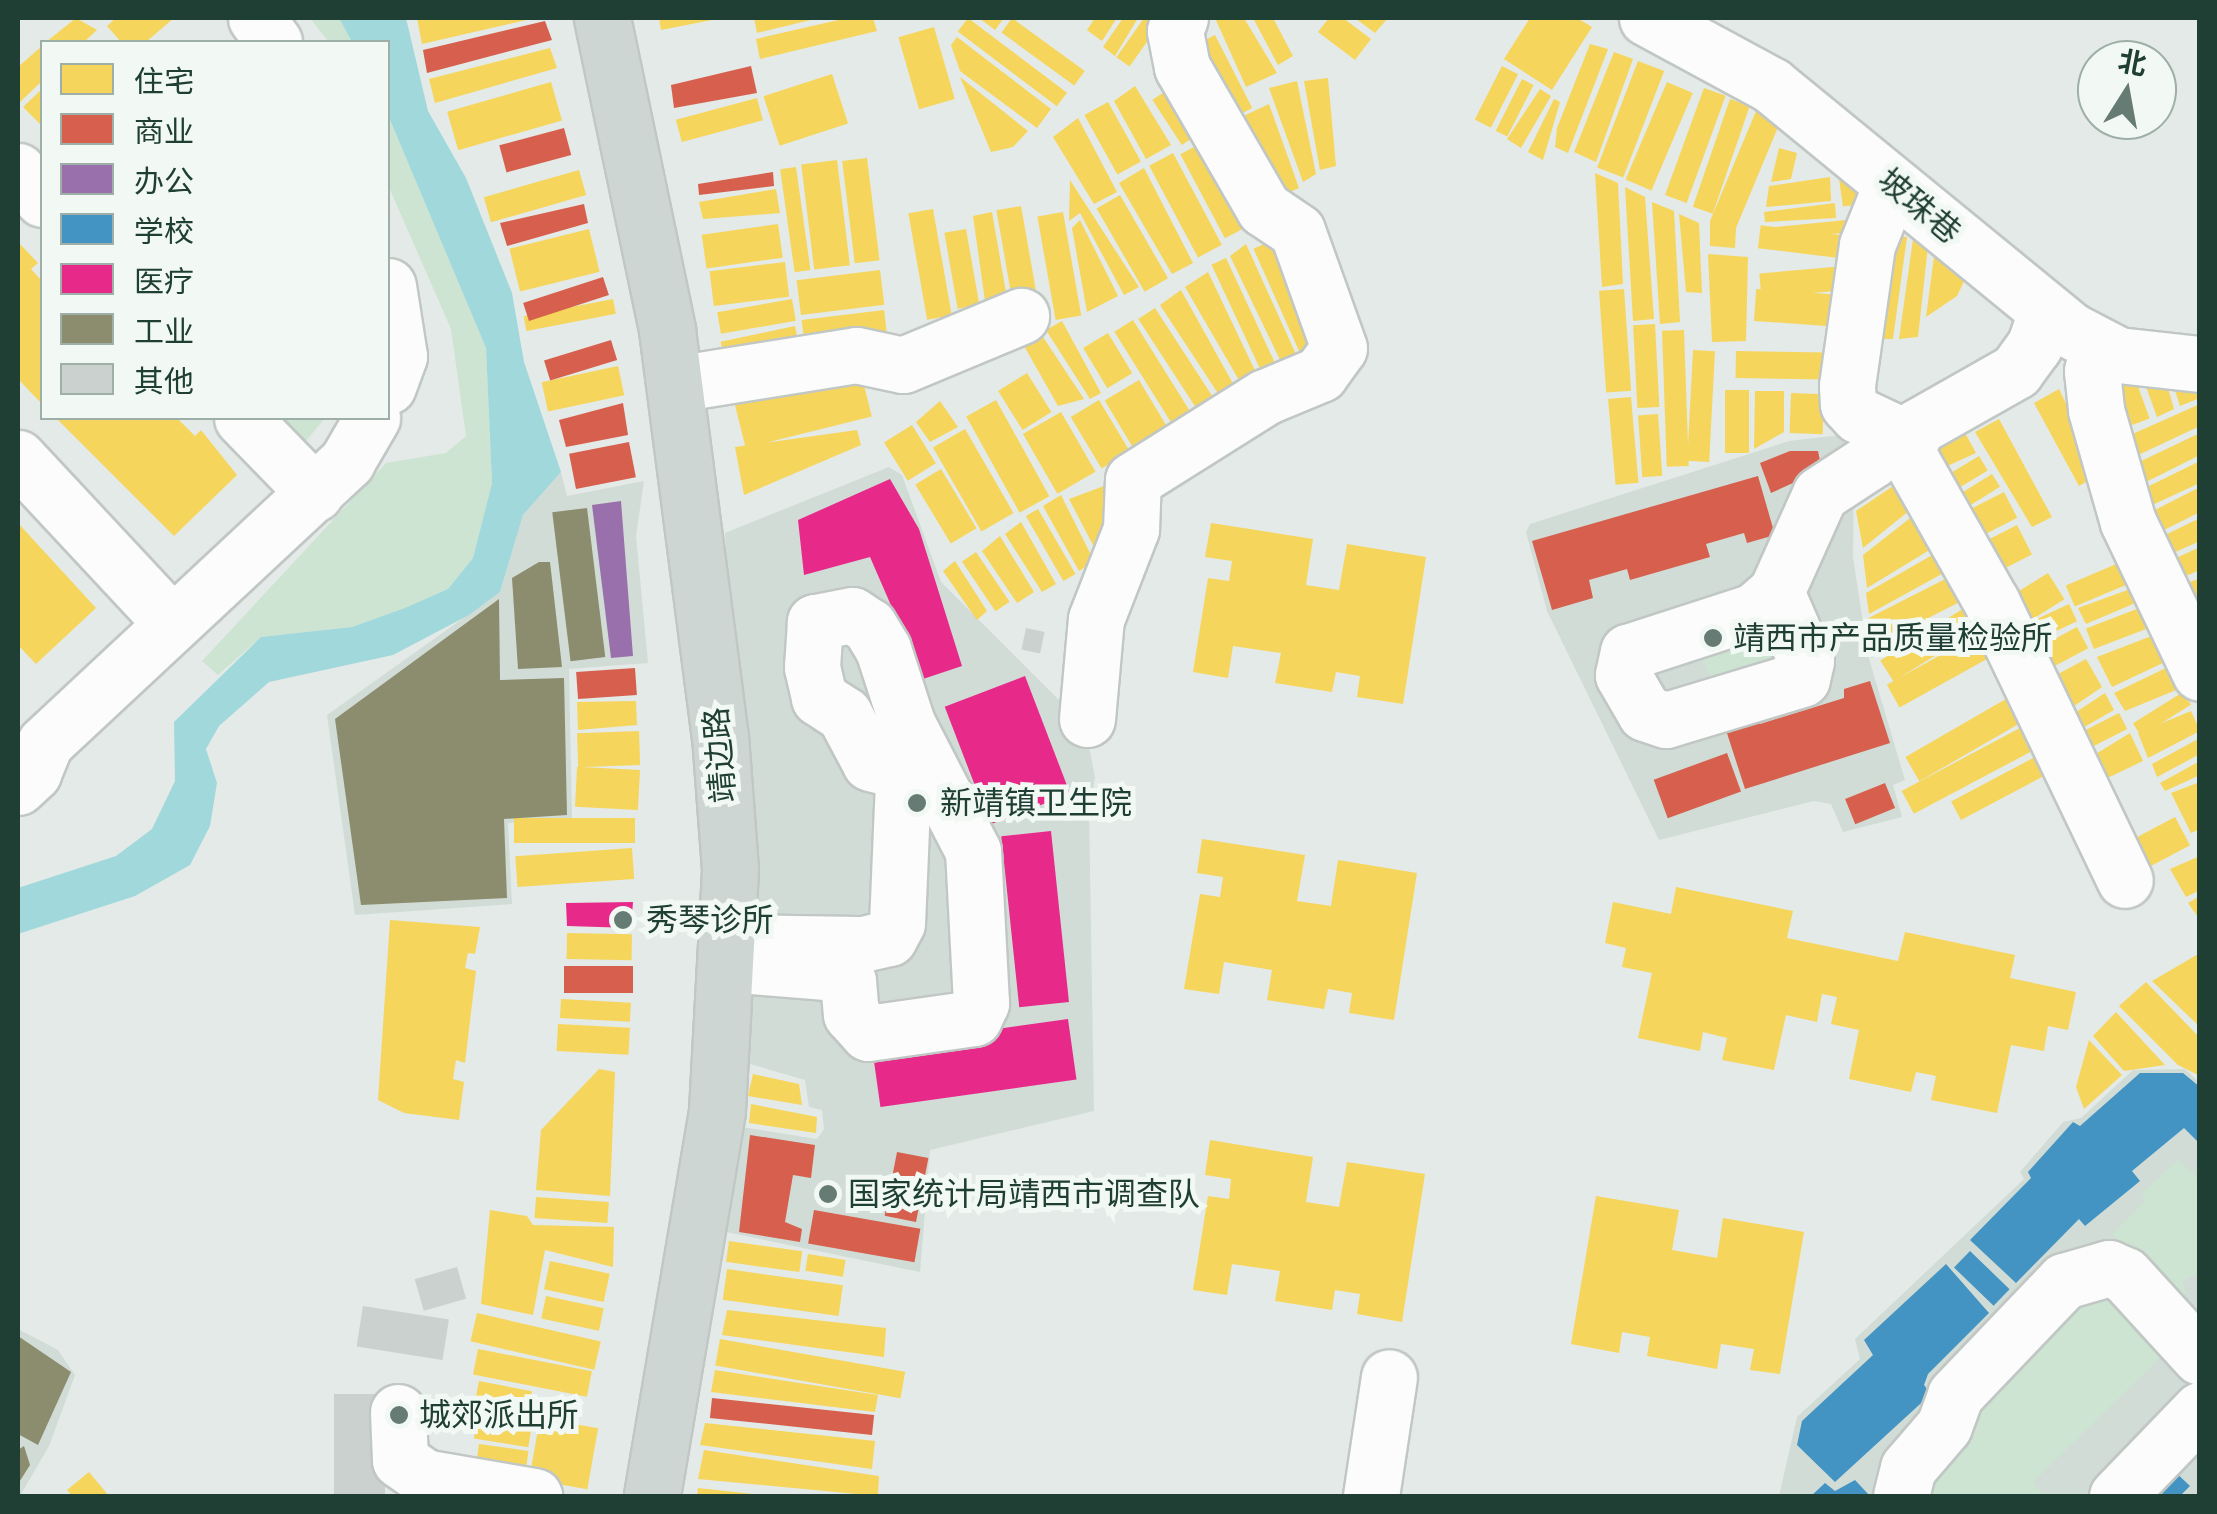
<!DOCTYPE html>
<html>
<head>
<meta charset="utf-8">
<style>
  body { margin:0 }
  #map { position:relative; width:2217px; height:1514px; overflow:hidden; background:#e4eae7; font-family:"Asap Condensed","Noto Sans SC",sans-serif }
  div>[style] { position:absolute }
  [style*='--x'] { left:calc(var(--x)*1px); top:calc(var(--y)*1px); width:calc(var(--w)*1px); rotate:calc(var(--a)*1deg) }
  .built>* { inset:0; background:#d1dcd6 }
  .green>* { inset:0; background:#cce4d1 }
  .water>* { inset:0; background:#a1d8db }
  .homes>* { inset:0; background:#f6d55c; transform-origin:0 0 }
  .shops>* { inset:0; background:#d6604d; transform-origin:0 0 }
  .offices>* { inset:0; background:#9970ab }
  .schools>* { inset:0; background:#4393c3; transform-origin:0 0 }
  .health>* { inset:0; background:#e7298a; transform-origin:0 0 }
  .industry>* { inset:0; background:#8c8c6e; transform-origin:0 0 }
  .building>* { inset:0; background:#cbd1ce; transform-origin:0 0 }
  .roads { filter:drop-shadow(2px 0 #c1c7c4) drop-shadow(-2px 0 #c1c7c4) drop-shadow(0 2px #c1c7c4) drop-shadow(0 -2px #c1c7c4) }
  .minor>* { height:55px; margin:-27.5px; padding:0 27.5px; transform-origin:27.5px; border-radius:27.5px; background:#fbfcfb }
  .major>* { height:55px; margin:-27.5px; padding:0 27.5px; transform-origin:27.5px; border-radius:27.5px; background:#cdd6d3 }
  .dots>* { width:28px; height:28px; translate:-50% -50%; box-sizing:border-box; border:5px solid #f2f9f5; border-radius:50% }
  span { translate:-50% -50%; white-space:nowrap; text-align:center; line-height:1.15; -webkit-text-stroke:10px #f2f9f5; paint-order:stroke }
  .street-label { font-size:32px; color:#203f34 }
  .poi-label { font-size:32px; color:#203f34 }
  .left { translate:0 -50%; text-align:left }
  .frame { position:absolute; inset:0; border:20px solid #203f34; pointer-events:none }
  .legend { position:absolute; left:40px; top:40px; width:350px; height:380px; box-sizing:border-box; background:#f2f9f5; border:2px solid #9eafa8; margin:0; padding:12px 18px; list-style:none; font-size:30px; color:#203f34 }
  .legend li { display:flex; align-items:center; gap:20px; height:50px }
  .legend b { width:50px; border:2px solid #9eafa8 }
  .north { position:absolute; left:2077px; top:40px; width:100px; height:100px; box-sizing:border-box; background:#f2f9f5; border:2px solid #9eafa8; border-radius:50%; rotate:11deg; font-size:28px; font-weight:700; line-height:40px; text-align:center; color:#203f34 }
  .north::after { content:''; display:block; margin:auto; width:35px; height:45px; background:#657b73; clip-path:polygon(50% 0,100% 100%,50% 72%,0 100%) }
</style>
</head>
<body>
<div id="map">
  <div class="built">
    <i style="clip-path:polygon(1832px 436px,1854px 438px,1853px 557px,1868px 655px,1905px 780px,1893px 785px,1902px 817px,1843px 832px,1831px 804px,1814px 801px,1659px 840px,1547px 611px,1526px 532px,1530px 524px,1789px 441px)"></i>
    <i style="clip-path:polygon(889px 467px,902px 475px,941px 582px,1075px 716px,1087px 734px,1095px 778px,1089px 809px,1094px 1111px,930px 1150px,920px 1272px,721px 1231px,735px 1126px,817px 1139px,824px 1129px,822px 1110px,809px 1107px,805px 1080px,743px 1062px,742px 792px,725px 533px)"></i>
    <i style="clip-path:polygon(561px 472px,567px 496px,644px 481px,636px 536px,648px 663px,569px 669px,572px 818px,508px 823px,512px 904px,355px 915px,327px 715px,500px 592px,523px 515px)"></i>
    <i style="clip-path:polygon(2185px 1069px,2199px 1082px,2199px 1496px,1779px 1496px,1797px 1417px,1860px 1359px,1855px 1339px,2024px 1179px,2020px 1172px,2063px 1122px,2081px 1118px,2133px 1070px)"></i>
    <i style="clip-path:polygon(18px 1329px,58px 1350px,75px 1375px,49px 1446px,20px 1496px)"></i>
  </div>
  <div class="green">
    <i style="clip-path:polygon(310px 18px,339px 18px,352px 42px,329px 42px)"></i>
    <i style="clip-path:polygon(388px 115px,486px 348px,492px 483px,473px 558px,448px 589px,406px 608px,352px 627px,261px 637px,218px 675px,202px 661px,386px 463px,446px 453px,466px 436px,451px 329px,388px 185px)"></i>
    <i style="clip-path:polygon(274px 418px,325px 418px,305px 442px,293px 440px)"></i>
    <i style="clip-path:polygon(1754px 621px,1798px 662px,1712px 678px,1700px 654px)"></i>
    <i style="clip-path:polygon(2178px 1160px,2199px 1179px,2199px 1272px,2183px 1281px,2186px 1300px,2180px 1307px,2112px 1234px,2144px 1202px,2142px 1193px)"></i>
    <i style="clip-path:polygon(2092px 1293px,2119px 1299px,2171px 1347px,2033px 1482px,2044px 1496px,1912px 1496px,1972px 1410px)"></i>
  </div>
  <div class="water">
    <i style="clip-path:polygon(339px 18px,406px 18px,428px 111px,466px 178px,512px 293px,524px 362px,561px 472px,523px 515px,500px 592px,469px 615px,393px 655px,269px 682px,219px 726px,206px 749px,217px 783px,210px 826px,190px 865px,135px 896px,18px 934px,18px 888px,116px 856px,152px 829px,175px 781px,174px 722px,261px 637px,352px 627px,405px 608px,448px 589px,473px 558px,492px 483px,486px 348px,388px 115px,388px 42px,352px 42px)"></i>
  </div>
  <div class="homes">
    <i style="clip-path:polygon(76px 18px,97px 30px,84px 42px,46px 42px)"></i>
    <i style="clip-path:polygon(116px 18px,174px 18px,146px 42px,121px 42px,107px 26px)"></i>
    <i style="clip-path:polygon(417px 18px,531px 18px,531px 19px,422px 44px)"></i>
    <i style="clip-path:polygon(659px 18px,717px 18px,717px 19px,661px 30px)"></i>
    <i style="clip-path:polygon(754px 18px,815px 18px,815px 19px,757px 33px)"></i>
    <i style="clip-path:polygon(847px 18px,873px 18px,877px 31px,760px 59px,756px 39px)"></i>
    <i style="left:968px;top:18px;width:124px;height:17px;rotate:37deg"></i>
    <i style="clip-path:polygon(979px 18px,1004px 18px,995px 30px)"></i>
    <i style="left:1012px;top:18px;width:90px;height:18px;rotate:36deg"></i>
    <i style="clip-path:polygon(1095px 18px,1117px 18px,1102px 41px,1087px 30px)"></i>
    <i style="clip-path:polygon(1123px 18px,1138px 18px,1115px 56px,1103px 47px)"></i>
    <i style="left:1144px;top:18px;width:16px;height:48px;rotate:35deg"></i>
    <i style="clip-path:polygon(1215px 18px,1244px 18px,1277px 73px,1246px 87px)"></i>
    <i style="clip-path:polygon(1253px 18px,1273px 18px,1293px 56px,1278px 65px)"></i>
    <i style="clip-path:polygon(1329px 18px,1343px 18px,1371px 39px,1355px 60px,1318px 32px)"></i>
    <i style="clip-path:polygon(1355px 18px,1388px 18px,1375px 33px)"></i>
    <i style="clip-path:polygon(1530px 18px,1577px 18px,1592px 27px,1552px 90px,1504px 59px)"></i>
    <i style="left:934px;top:27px;width:75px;height:37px;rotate:74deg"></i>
    <i style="left:1215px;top:35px;width:82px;height:21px;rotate:63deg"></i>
    <i style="clip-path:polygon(957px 37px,1051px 109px,1037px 128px,960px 71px,951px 45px)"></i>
    <i style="clip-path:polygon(1590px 44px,1608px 49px,1568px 153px,1555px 147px,1557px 128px)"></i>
    <i style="clip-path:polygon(42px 46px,42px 81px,20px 102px,18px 67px)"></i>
    <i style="clip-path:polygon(550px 48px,557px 68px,435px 103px,429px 79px)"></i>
    <i style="clip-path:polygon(1614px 52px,1633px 59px,1596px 162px,1574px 152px)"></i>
    <i style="left:1638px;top:61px;width:28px;height:114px;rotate:21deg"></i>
    <i style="left:1502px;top:66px;width:18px;height:60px;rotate:27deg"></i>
    <i style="left:832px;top:74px;width:52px;height:72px;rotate:72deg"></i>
    <i style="clip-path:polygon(960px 77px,1028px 131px,1013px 147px,991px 152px)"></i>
    <i style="clip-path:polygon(1328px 78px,1336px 166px,1320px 170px,1304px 81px)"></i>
    <i style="left:1522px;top:79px;width:13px;height:58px;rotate:27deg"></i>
    <i style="clip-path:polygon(1297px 81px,1316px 174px,1303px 182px,1269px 88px)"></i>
    <i style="left:551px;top:82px;width:40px;height:108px;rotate:74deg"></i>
    <i style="left:1667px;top:82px;width:28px;height:106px;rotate:23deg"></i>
    <i style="left:1175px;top:85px;width:54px;height:27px;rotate:57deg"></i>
    <i style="clip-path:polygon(1135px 86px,1171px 145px,1146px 159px,1114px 101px)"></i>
    <i style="left:1704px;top:88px;width:23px;height:114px;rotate:20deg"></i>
    <i style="clip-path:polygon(42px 89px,42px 126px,23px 107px)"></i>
    <i style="clip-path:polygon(1540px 89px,1551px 96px,1521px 148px,1507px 139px)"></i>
    <i style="left:757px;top:98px;width:23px;height:84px;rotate:75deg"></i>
    <i style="clip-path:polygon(1554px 99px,1560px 102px,1543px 160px,1528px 152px)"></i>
    <i style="left:1730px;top:99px;width:21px;height:114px;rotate:19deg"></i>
    <i style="left:1108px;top:102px;width:68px;height:27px;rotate:61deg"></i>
    <i style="clip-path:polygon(1269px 104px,1299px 188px,1278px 197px,1237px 119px)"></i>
    <i style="clip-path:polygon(1759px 104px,1783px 115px,1736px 228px,1735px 248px,1710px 246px,1710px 221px)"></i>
    <i style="clip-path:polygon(1078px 118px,1117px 192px,1094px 204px,1053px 137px)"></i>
    <i style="left:1213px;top:137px;width:95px;height:37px;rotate:62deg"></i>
    <i style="clip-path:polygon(1779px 148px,1797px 153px,1791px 179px,1771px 182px)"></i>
    <i style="left:1173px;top:153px;width:104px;height:27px;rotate:62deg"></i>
    <i style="left:867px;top:158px;width:103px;height:25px;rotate:83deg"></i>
    <i style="left:837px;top:160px;width:106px;height:36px;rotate:83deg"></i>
    <i style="left:796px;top:167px;width:104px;height:16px;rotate:82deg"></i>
    <i style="clip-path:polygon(1144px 168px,1193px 263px,1172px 274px,1119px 183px)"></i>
    <i style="left:579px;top:170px;width:26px;height:99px;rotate:74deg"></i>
    <i style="left:1859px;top:170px;width:34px;height:21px;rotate:82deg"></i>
    <i style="clip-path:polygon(1595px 173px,1618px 183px,1623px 284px,1602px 287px)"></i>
    <i style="clip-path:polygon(1830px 177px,1831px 201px,1766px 207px,1769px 186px)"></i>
    <i style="clip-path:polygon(1070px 180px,1139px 287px,1124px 295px,1080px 213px,1069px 221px)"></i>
    <i style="clip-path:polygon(1625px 187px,1645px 197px,1654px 319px,1633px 321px)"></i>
    <i style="clip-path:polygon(776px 189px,780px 213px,703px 219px,699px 202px)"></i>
    <i style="left:1120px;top:195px;width:96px;height:27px;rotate:60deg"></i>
    <i style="clip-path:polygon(1652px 202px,1674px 211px,1680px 322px,1660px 324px)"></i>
    <i style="clip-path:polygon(1835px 203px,1836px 218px,1765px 222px,1764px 212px)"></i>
    <i style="left:1021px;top:206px;width:87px;height:25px;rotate:80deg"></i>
    <i style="left:933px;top:209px;width:108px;height:25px;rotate:80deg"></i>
    <i style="clip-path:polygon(992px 212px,1007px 298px,985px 301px,973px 216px)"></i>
    <i style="left:1063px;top:212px;width:105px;height:26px;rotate:80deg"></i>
    <i style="clip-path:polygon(1679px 214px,1699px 223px,1702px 293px,1686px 292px)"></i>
    <i style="clip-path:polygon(1080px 220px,1118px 296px,1087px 312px,1072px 228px)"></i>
    <i style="clip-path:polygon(1846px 220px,1847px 233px,1767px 238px,1765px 228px)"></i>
    <i style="left:778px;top:224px;width:34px;height:77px;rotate:82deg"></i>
    <i style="left:589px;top:229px;width:44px;height:82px;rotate:76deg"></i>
    <i style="left:966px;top:229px;width:77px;height:22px;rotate:80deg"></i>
    <i style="clip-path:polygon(1884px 235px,1907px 237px,1893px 339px,1866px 339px)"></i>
    <i style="left:1280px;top:237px;width:123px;height:29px;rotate:66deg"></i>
    <i style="left:1856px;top:237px;width:23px;height:96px;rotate:97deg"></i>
    <i style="clip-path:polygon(1913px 239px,1928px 246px,1918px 337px,1899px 339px)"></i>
    <i style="clip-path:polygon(18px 242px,38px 263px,31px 269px,42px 281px,42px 404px,18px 379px)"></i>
    <i style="clip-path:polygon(1246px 244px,1299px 361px,1283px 366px,1230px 256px)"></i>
    <i style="clip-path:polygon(1935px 249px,1968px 273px,1957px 296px,1926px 317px)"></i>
    <i style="clip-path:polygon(1708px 254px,1748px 257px,1746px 341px,1712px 342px)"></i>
    <i style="left:1226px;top:258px;width:123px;height:16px;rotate:65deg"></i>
    <i style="left:785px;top:262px;width:35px;height:76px;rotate:83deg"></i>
    <i style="left:1845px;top:266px;width:24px;height:86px;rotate:85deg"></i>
    <i style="left:880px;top:270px;width:35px;height:84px;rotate:83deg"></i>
    <i style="clip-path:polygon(1208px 272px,1259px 379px,1243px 387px,1185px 287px)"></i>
    <i style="left:1624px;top:289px;width:102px;height:25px;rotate:86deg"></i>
    <i style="clip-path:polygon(1181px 290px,1236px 389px,1221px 398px,1160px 305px)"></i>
    <i style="left:1842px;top:295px;width:32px;height:86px;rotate:94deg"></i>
    <i style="left:613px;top:299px;width:15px;height:91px;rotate:79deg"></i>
    <i style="left:792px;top:299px;width:22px;height:76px;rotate:80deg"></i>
    <i style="left:1155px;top:308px;width:117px;height:20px;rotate:57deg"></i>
    <i style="left:884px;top:310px;width:31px;height:83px;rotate:83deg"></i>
    <i style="left:1133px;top:320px;width:119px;height:22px;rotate:58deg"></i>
    <i style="clip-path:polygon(1062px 321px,1101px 393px,1090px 399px,1046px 330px)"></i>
    <i style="left:1655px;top:324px;width:83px;height:22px;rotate:87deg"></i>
    <i style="left:795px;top:326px;width:25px;height:76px;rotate:78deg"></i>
    <i style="left:1684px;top:330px;width:136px;height:22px;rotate:88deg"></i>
    <i style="left:1108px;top:333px;width:47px;height:29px;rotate:59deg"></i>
    <i style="clip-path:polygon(1041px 334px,1084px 399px,1058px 406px,1023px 344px)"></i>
    <i style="left:1693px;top:350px;width:22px;height:111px;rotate:3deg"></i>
    <i style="left:1736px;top:351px;width:91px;height:27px;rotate:1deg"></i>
    <i style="left:859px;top:365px;width:53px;height:130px;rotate:76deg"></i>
    <i style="left:618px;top:366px;width:30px;height:78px;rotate:78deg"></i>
    <i style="left:1027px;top:373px;width:46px;height:34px;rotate:58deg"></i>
    <i style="clip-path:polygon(2165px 378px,2174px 409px,2157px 417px,2144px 381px)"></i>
    <i style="clip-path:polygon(2171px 378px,2200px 380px,2200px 398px,2180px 406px)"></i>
    <i style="left:1139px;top:380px;width:60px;height:40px;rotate:59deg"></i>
    <i style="left:2136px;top:381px;width:40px;height:23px;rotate:70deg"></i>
    <i style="clip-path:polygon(2059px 389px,2100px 474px,2079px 486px,2034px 403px)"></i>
    <i style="left:1725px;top:390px;width:24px;height:63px"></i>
    <i style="clip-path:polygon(1755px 391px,1784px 391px,1784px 432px,1754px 449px)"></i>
    <i style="left:1791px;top:393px;width:33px;height:40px;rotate:2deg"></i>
    <i style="left:1631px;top:397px;width:86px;height:23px;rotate:85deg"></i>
    <i style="left:996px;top:400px;width:110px;height:34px;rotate:61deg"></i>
    <i style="left:1099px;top:400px;width:60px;height:33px;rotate:59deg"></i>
    <i style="clip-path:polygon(940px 401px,958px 427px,930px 442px,916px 422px)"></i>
    <i style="clip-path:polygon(2200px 404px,2200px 426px,2134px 457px,2128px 436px)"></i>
    <i style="left:1061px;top:412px;width:69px;height:44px;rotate:60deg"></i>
    <i style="left:1658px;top:414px;width:62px;height:20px;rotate:86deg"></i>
    <i style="clip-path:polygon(56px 418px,177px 418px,195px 436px,201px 430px,237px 475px,174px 536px)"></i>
    <i style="clip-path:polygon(1999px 419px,2052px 517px,2032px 527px,1975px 432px)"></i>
    <i style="left:912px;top:425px;width:45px;height:33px;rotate:58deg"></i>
    <i style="left:965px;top:429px;width:97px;height:37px;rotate:60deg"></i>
    <i style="clip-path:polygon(857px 430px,861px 445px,744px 495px,735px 447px)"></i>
    <i style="clip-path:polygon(1965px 433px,1976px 453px,1932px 473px,1921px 456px)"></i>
    <i style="clip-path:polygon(2200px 433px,2200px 455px,2144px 483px,2137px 463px)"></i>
    <i style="left:1979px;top:456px;width:17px;height:49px;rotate:59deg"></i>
    <i style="clip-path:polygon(2198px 462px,2200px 483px,2150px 506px,2143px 489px)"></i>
    <i style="left:941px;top:469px;width:69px;height:30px;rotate:59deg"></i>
    <i style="left:1992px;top:474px;width:15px;height:52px;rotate:58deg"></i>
    <i style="clip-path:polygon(1902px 480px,1920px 502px,1863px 548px,1856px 511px)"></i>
    <i style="clip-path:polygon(1104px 486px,1120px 514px,1095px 549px,1069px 499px)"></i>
    <i style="clip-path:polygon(2200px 487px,2200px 512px,2162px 531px,2153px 511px)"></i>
    <i style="left:2004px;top:492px;width:29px;height:53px;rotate:63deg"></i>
    <i style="clip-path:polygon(1061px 495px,1094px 561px,1079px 571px,1043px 506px)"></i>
    <i style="clip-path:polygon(1923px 508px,1946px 540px,1867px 588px,1863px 555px)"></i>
    <i style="left:1038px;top:509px;width:75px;height:14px;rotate:60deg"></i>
    <i style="clip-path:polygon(2200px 518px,2200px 541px,2173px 553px,2165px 535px)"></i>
    <i style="clip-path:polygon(1021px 522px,1056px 584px,1042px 592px,1005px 534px)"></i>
    <i style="clip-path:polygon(18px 523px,96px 608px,36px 664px,18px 645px)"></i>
    <i style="clip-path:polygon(1211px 523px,1313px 539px,1306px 585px,1339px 590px,1347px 544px,1426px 557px,1403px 704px,1357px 697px,1360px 676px,1336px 672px,1332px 692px,1275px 683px,1281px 653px,1233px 646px,1228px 678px,1193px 672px,1208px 578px,1229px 581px,1232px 561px,1205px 557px)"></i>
    <i style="left:2017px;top:525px;width:33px;height:51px;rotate:63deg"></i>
    <i style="clip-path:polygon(1000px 536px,1034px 592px,1017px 603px,982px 551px)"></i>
    <i style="clip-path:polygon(1948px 546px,1960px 564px,1869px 614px,1866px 593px)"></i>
    <i style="clip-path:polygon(2200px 547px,2200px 570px,2183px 577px,2174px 559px)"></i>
    <i style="left:976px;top:552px;width:60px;height:17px;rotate:56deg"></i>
    <i style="clip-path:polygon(955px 561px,987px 611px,977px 620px,943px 571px)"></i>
    <i style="left:2121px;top:562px;width:23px;height:60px;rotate:67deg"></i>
    <i style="left:1963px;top:570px;width:27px;height:106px;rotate:63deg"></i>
    <i style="left:2048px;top:573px;width:31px;height:53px;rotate:58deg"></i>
    <i style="clip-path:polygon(2200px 578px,2200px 612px,2185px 584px)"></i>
    <i style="clip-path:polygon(2133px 588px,2140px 601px,2086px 624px,2078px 608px)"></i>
    <i style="left:1977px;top:600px;width:25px;height:114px;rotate:58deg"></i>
    <i style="left:2069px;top:604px;width:19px;height:56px;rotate:65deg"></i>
    <i style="left:2142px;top:607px;width:22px;height:60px;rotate:69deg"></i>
    <i style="left:1991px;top:627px;width:26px;height:119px;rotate:61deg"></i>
    <i style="left:2077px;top:627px;width:24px;height:52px;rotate:62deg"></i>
    <i style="clip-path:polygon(2154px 635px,2167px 661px,2112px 687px,2097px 657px)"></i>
    <i style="clip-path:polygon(2086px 659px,2102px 687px,2058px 717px,2045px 681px)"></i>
    <i style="clip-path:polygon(2170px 666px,2181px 688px,2125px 711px,2114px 693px)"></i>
    <i style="left:2018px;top:692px;width:28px;height:130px;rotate:60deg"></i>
    <i style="left:2183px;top:692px;width:15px;height:59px;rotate:58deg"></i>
    <i style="clip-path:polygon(2105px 693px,2114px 710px,2070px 735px,2064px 720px)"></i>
    <i style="clip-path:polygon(636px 701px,637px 725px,578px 730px,577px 702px)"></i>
    <i style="clip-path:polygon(2191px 711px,2200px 731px,2148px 758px,2138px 733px)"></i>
    <i style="left:2119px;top:713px;width:18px;height:51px;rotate:63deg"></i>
    <i style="left:2035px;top:720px;width:26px;height:151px;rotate:62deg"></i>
    <i style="left:639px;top:731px;width:34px;height:62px;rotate:88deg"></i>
    <i style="clip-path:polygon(2130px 733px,2143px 761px,2099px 782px,2086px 760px)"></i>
    <i style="clip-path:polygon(2200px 738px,2200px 754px,2157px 777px,2152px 764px)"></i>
    <i style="left:2050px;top:749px;width:21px;height:112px;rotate:62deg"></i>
    <i style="clip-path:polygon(2200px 761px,2200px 775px,2165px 791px,2160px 783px)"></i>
    <i style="left:640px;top:770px;width:40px;height:63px;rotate:93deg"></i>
    <i style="clip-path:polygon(2200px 782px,2200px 829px,2191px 833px,2171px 793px)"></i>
    <i style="left:2175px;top:817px;width:32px;height:55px;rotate:62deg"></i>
    <i style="left:635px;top:818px;width:25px;height:121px;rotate:90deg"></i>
    <i style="clip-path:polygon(1202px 839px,1305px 855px,1297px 901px,1331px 906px,1338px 860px,1417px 873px,1394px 1020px,1349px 1013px,1352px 993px,1328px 989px,1324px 1009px,1267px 1000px,1272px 970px,1224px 962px,1219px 994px,1184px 989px,1200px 894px,1220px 897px,1223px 877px,1197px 873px)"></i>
    <i style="left:632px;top:848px;width:31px;height:117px;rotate:86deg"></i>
    <i style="clip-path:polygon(2200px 856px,2200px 890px,2186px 897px,2170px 869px)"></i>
    <i style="clip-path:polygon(1676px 887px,1793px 911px,1787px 938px,1898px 961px,1905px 932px,2015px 955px,2010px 978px,2076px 992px,2068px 1030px,2048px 1026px,2044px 1051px,2011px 1045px,1997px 1113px,1931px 1100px,1936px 1076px,1916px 1072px,1911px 1092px,1849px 1079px,1859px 1030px,1831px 1024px,1837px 997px,1822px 994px,1817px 1022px,1786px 1015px,1774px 1070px,1722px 1060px,1727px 1038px,1703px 1032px,1700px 1051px,1638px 1038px,1652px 973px,1622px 967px,1626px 948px,1605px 943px,1613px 902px,1671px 914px)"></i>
    <i style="clip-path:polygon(2200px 896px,2200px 920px,2188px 903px)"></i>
    <i style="clip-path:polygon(390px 920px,480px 927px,475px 954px,468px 953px,465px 968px,476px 971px,465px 1063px,456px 1060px,453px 1079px,464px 1082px,459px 1120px,404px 1113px,378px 1100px)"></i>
    <i style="left:567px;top:933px;width:65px;height:26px;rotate:1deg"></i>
    <i style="clip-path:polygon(2200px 953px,2200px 1027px,2152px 981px)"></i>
    <i style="clip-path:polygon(2146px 982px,2200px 1038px,2200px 1076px,2178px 1065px,2119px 1006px)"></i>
    <i style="left:561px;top:999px;width:70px;height:19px;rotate:3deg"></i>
    <i style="clip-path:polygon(2116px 1012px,2165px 1065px,2124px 1071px,2093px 1036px)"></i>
    <i style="left:558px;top:1024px;width:72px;height:27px;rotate:3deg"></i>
    <i style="clip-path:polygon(2089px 1040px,2122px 1075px,2084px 1109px,2076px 1087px)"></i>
    <i style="clip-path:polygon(599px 1069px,615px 1072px,610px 1196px,536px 1190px,541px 1130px)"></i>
    <i style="clip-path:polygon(753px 1074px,799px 1084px,802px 1105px,748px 1096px)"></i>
    <i style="clip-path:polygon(751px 1104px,817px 1117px,816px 1133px,749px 1123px)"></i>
    <i style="clip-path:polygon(1210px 1140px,1313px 1157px,1306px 1202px,1339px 1207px,1347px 1162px,1425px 1174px,1402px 1322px,1357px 1314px,1360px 1294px,1335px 1290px,1332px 1310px,1275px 1301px,1280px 1271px,1232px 1264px,1227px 1295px,1193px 1290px,1208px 1196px,1229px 1199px,1231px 1179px,1205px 1175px)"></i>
    <i style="clip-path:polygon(1596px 1196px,1679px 1210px,1672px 1250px,1717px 1258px,1723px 1218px,1804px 1232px,1780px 1374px,1750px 1370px,1754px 1349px,1721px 1344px,1717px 1369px,1647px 1356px,1650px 1337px,1622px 1332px,1619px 1353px,1571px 1344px)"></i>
    <i style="left:536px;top:1197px;width:73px;height:21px;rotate:4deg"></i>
    <i style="clip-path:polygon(490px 1210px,527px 1216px,533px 1225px,614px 1227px,613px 1267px,545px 1250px,533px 1315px,481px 1304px)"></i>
    <i style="left:729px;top:1241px;width:74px;height:21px;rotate:8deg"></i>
    <i style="left:808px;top:1254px;width:38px;height:17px;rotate:9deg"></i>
    <i style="left:550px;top:1261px;width:61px;height:29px;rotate:12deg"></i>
    <i style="left:727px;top:1269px;width:117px;height:31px;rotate:8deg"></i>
    <i style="left:546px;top:1296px;width:59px;height:23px;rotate:12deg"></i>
    <i style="clip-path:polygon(727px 1310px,886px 1328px,884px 1357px,722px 1335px)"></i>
    <i style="left:477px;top:1313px;width:127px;height:29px;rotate:13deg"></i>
    <i style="left:720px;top:1339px;width:188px;height:27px;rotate:10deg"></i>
    <i style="left:478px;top:1349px;width:116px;height:26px;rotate:11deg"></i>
    <i style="clip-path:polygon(715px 1370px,878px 1395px,875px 1412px,711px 1392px)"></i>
    <i style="left:479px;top:1381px;width:54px;height:19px;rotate:11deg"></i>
    <i style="left:479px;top:1407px;width:55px;height:32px;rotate:9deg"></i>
    <i style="left:540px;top:1418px;width:59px;height:62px;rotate:10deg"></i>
    <i style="clip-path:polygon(705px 1423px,875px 1441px,872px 1469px,700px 1445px)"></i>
    <i style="left:479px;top:1444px;width:50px;height:27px;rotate:8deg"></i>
    <i style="clip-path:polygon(704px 1450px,879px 1476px,878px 1496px,698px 1479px)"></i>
    <i style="clip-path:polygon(89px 1472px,109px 1496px,72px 1496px,67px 1490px)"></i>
    <i style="clip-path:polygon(698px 1488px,753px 1494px,753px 1496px,697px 1496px)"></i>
  </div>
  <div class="shops">
    <i style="clip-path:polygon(545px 21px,552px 40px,427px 73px,423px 50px)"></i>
    <i style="clip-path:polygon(751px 66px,757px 93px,674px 108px,671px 85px)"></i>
    <i style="left:564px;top:128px;width:28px;height:67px;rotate:75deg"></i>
    <i style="clip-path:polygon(773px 172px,774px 186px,699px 195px,698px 184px)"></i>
    <i style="clip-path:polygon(584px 204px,588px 223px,507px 246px,500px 223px)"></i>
    <i style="left:603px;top:277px;width:19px;height:84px;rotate:72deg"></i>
    <i style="left:611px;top:340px;width:21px;height:70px;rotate:73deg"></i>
    <i style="clip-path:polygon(623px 403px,628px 435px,566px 447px,559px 420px)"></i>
    <i style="left:629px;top:442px;width:36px;height:61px;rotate:79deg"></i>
    <i style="clip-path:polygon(1790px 451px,1818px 451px,1822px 470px,1771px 493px,1760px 463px)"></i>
    <i style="clip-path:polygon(1758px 476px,1775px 535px,1747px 543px,1744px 533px,1706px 544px,1710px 557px,1630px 580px,1627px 569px,1589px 580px,1593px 598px,1552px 610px,1532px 541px)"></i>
    <i style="left:635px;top:668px;width:27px;height:59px;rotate:86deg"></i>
    <i style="clip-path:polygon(1870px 681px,1890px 743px,1745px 789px,1725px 727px,1757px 717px,1760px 724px,1844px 698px,1844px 689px)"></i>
    <i style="left:1727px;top:753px;width:41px;height:78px;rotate:70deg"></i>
    <i style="left:1885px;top:783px;width:27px;height:43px;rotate:68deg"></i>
    <i style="left:564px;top:966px;width:69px;height:27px"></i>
    <i style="clip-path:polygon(750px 1135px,815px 1145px,811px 1178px,793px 1175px,785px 1222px,802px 1229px,800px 1242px,739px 1232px)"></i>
    <i style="left:897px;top:1152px;width:32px;height:65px;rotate:11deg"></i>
    <i style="left:814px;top:1210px;width:108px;height:34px;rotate:10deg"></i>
    <i style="left:712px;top:1398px;width:163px;height:20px;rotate:6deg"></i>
  </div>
  <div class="offices">
    <i style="clip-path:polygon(621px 501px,633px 656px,611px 658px,592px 505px)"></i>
  </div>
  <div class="schools">
    <i style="clip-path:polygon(2140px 1073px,2183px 1073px,2200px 1087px,2200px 1144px,2184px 1128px,2132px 1171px,2140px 1181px,2085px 1226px,2079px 1219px,2016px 1283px,1970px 1240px,2031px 1178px,2028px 1172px,2073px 1122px,2080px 1126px)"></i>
    <i style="left:1970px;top:1251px;width:55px;height:23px;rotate:44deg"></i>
    <i style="clip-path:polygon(1946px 1264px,1989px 1313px,1928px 1374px,1924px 1385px,1931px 1394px,1835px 1482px,1797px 1445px,1802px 1421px,1873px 1355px,1864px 1340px)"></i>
    <i style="clip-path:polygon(2170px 1467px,2190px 1486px,2180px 1496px,2141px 1496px)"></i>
    <i style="clip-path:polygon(1855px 1480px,1870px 1496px,1811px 1496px,1825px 1483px,1835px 1491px)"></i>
  </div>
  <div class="health">
    <i style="clip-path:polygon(890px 479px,919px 529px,962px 666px,923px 679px,870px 557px,804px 575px,798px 520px)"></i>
    <i style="left:1025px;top:676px;width:126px;height:86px;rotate:69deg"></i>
    <i style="left:1051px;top:831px;width:172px;height:50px;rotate:84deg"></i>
    <i style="clip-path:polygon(633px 902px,631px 928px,567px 926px,566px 903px)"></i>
    <i style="left:1068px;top:1019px;width:61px;height:198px;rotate:82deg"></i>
  </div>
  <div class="industry">
    <i style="left:587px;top:508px;width:150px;height:35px;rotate:83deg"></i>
    <i style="clip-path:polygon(539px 562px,550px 562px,562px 667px,518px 669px,512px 578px)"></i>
    <i style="clip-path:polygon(499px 599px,500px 680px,564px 678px,567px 815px,504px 819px,507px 898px,361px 905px,335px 719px)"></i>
    <i style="clip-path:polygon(18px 1336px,71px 1372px,38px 1445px,18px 1434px)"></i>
    <i style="clip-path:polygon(24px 1446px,30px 1465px,18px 1484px,18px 1450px)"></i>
  </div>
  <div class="building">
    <i style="left:1026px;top:628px;width:19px;height:22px;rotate:12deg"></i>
    <i style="left:457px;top:1267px;width:33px;height:44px;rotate:74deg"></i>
    <i style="left:363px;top:1306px;width:87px;height:41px;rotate:9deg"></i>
    <i style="left:334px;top:1394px;width:51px;height:102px"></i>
  </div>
  <div class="roads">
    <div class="minor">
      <i style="--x:256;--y:18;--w:30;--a:53"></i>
      <i style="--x:1647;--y:18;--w:141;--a:28.4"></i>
      <i style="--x:1771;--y:85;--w:387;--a:39.3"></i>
      <i style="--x:2070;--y:330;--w:54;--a:27.5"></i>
      <i style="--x:2118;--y:355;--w:82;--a:6.3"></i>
      <i style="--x:18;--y:171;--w:37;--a:49"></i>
      <i style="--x:1891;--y:185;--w:65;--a:111.8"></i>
      <i style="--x:1867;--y:245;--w:142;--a:98.1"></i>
      <i style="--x:1847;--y:386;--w:18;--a:87"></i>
      <i style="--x:1848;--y:404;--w:15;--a:48"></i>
      <i style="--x:1858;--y:415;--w:54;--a:25.1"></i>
      <i style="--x:388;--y:286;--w:71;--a:81.1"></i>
      <i style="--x:399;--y:356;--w:32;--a:110"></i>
      <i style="--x:2046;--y:312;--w:36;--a:109"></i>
      <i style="--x:2034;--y:346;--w:31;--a:126"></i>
      <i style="--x:2016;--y:371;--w:114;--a:150.5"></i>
      <i style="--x:1917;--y:427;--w:26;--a:115"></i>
      <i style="--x:1906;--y:451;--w:175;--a:60.5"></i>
      <i style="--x:1992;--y:603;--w:307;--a:64.4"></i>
      <i style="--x:2098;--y:347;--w:25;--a:104"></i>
      <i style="--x:2092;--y:371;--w:39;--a:84"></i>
      <i style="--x:2096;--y:410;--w:116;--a:74.1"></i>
      <i style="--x:2128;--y:522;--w:167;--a:64.5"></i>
      <i style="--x:675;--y:384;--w:183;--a:-9.1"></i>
      <i style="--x:856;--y:355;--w:48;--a:12"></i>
      <i style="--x:903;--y:365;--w:128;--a:-22.6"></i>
      <i style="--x:242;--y:418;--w:105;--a:45.8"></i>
      <i style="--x:18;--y:458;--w:224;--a:47"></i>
      <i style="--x:1776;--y:592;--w:75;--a:66.5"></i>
      <i style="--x:1806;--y:661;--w:18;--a:103"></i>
      <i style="--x:1802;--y:679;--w:142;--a:163.2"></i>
      <i style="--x:1666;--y:720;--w:22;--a:-162"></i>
      <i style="--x:1645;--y:713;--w:44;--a:-120.1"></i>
      <i style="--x:1623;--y:675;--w:24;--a:-78"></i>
      <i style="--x:1628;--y:652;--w:133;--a:-18"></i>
      <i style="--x:1754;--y:611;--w:29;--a:-41"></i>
      <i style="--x:1776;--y:592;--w:107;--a:-65.8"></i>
      <i style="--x:1820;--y:494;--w:62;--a:-33.2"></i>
      <i style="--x:1872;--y:460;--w:33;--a:-55"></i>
      <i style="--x:1087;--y:719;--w:100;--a:-84.9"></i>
      <i style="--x:1096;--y:619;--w:97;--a:-68.7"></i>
      <i style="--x:1131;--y:529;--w:49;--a:-87.7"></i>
      <i style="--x:1133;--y:480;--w:156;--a:-32.2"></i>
      <i style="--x:1265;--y:397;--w:60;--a:-22.7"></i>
      <i style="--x:1320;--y:374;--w:32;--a:-54"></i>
      <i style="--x:1339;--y:348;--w:124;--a:-109.7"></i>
      <i style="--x:1297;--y:231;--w:40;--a:-146"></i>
      <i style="--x:1264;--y:209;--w:164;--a:-120"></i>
      <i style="--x:1182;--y:67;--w:37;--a:-101"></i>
      <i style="--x:1175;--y:31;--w:14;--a:-69"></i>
      <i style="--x:18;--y:787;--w:21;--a:-43"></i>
      <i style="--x:33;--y:773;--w:32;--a:-68"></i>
      <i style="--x:45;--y:743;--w:413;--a:-43"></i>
      <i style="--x:347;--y:461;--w:50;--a:-59.8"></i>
      <i style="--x:727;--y:964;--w:112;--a:4.6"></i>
      <i style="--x:839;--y:973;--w:12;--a:42"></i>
      <i style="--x:848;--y:981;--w:33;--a:85"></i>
      <i style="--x:851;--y:1014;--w:25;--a:48"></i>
      <i style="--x:868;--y:1033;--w:107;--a:-8.1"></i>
      <i style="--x:974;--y:1018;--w:17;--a:-65"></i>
      <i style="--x:981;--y:1003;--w:152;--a:-93"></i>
      <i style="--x:973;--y:851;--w:144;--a:-117.3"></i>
      <i style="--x:907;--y:723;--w:78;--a:-108"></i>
      <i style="--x:883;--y:649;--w:27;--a:-121"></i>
      <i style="--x:869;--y:626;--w:20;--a:-147"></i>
      <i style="--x:852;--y:615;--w:38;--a:169"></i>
      <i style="--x:815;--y:622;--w:45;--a:93.8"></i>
      <i style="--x:812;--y:667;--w:32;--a:77"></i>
      <i style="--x:819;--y:698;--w:30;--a:33"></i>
      <i style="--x:844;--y:714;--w:55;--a:62"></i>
      <i style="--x:870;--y:763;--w:25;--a:14"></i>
      <i style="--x:894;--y:769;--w:15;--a:53"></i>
      <i style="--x:903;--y:781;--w:142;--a:92.4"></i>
      <i style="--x:897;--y:923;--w:17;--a:118"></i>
      <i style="--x:889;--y:938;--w:28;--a:167"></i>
      <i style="--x:862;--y:944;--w:134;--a:-179.1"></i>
      <i style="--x:398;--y:1412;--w:48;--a:87.6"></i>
      <i style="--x:400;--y:1460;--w:29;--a:35"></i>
      <i style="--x:424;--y:1477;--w:112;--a:9.8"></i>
      <i style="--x:1371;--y:1496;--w:120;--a:-81.4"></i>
      <i style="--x:1901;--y:1496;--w:29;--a:-76"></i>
      <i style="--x:1908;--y:1468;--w:55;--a:-49.4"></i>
      <i style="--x:1944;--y:1426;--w:33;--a:-70"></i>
      <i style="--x:1955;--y:1395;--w:158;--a:-46.3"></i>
      <i style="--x:2064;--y:1281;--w:47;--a:-16.1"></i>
      <i style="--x:2109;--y:1268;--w:17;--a:24"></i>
      <i style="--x:2125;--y:1275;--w:111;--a:47.6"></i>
      <i style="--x:2117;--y:1496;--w:120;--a:-46"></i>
    </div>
    <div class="major">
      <i style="--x:602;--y:18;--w:319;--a:78.2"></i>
      <i style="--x:667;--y:330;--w:409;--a:82.6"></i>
      <i style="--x:720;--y:736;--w:134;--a:85.7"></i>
      <i style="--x:730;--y:870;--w:241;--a:93.1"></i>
      <i style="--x:717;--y:1111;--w:390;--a:99.6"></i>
    </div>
  </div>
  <div class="dots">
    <i style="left:1713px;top:638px;background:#657b73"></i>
    <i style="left:917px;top:803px;background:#657b73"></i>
    <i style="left:623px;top:920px;background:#657b73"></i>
    <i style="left:828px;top:1194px;background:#657b73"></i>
    <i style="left:399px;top:1415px;background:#657b73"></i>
  </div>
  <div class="street-label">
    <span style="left:1919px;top:206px;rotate:40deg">坡珠巷</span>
    <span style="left:720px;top:755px;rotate:-95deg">靖边路</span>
  </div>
  <div class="poi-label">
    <span class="left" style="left:1733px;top:638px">靖西市产品质量检验所</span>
    <span class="left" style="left:940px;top:803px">新靖镇卫生院</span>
    <span class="left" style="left:646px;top:920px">秀琴诊所</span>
    <span class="left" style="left:848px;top:1194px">国家统计局靖西市调查队</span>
    <span class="left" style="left:419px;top:1415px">城郊派出所</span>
  </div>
  <div class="frame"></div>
  <ul class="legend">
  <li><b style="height:28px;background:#f6d55c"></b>住宅</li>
  <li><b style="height:28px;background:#d6604d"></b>商业</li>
  <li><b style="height:28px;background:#9970ab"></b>办公</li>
  <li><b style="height:28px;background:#4393c3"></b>学校</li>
  <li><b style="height:28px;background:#e7298a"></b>医疗</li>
  <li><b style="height:28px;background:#8c8c6e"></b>工业</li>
  <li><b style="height:28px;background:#cbd1ce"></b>其他</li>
  </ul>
  <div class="north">北</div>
</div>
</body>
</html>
